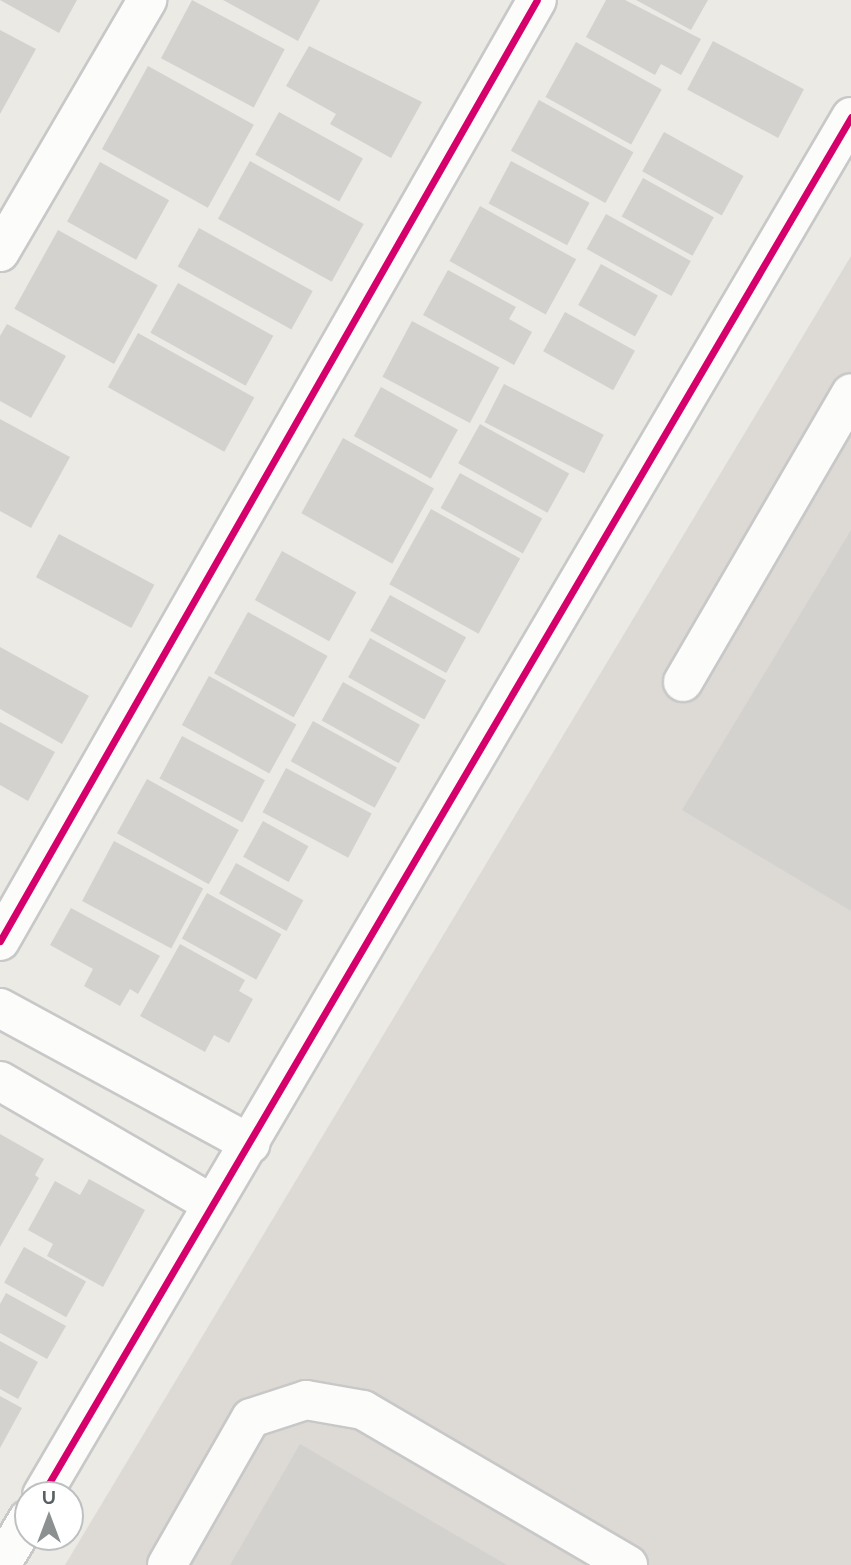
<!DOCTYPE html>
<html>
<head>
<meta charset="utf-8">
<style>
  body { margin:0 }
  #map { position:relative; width:851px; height:1565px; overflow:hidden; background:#eceae5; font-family:Raleway,sans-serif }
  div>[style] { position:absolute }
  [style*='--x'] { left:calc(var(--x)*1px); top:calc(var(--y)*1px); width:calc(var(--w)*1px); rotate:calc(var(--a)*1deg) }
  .industrial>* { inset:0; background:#dddad6 }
  .building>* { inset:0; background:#d3d2cf; transform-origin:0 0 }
  .roads { filter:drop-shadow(2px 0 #c8c8c8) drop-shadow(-2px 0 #c8c8c8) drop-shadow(0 2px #c8c8c8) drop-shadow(0 -2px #c8c8c8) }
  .minor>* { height:38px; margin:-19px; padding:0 19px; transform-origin:19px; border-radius:19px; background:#fcfcfb }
  .cycleway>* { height:7px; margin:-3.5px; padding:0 3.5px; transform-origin:3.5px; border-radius:3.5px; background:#d6006c }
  span { translate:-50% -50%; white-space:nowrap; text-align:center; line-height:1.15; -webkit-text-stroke:7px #fff; paint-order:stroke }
  .north { position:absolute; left:14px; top:1481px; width:70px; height:70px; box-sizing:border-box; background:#fff; border:2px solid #bdbfc1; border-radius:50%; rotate:0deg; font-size:19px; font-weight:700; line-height:28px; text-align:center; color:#5a6064 }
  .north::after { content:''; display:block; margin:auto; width:24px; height:32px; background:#8d9091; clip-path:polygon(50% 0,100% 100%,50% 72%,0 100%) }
</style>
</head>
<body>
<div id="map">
  <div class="industrial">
    <i style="clip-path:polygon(851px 256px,851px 1565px,65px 1565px)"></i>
  </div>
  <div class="building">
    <i style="clip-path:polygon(0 0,77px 0,59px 33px)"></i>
    <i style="left:192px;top:0;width:105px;height:66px;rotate:28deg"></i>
    <i style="clip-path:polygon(223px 0,320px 0,298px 41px)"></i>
    <i style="clip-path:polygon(606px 0,625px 0,701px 39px,681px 75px,661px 64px,655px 75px,586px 37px)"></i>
    <i style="clip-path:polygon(636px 0,708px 0,691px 30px)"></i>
    <i style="clip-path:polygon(0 30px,36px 49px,0 114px)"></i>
    <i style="left:713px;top:41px;width:103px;height:55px;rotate:28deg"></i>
    <i style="left:576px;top:42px;width:98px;height:63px;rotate:29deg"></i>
    <i style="clip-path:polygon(309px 46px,422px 102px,391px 158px,330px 124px,336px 114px,286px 86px)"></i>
    <i style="left:148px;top:66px;width:121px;height:95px;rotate:29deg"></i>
    <i style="left:539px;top:100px;width:108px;height:58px;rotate:29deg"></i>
    <i style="left:279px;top:112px;width:96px;height:49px;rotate:29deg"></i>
    <i style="left:664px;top:132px;width:91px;height:45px;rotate:29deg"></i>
    <i style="left:250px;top:161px;width:130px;height:66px;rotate:29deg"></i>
    <i style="left:511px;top:161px;width:89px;height:48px;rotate:28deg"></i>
    <i style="left:100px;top:162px;width:79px;height:68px;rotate:29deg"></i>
    <i style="left:643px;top:178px;width:81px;height:44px;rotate:29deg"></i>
    <i style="left:480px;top:206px;width:110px;height:63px;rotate:29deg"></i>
    <i style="left:606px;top:214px;width:97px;height:40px;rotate:29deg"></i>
    <i style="left:199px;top:228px;width:130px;height:44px;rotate:29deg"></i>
    <i style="left:58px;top:230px;width:114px;height:90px;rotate:29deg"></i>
    <i style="left:601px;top:264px;width:65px;height:47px;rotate:29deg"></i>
    <i style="clip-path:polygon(448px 270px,516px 307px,509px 319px,532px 332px,514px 365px,423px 315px)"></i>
    <i style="left:178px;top:283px;width:109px;height:57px;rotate:29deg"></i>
    <i style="left:565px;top:312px;width:80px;height:45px;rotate:29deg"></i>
    <i style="left:412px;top:321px;width:99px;height:63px;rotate:28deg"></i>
    <i style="clip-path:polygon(7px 324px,66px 356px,31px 418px,0 401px,0 336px)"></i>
    <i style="left:138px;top:333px;width:133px;height:62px;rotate:29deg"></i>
    <i style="left:504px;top:384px;width:112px;height:43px;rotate:27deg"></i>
    <i style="left:381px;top:387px;width:88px;height:56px;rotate:29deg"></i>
    <i style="clip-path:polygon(0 419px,70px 457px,31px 528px,0 511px)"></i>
    <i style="left:480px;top:424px;width:102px;height:45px;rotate:29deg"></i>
    <i style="left:343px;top:438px;width:104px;height:86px;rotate:29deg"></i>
    <i style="left:460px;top:473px;width:94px;height:40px;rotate:29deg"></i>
    <i style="left:431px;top:509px;width:102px;height:86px;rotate:29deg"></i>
    <i style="clip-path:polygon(851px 530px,851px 911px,682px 810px)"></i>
    <i style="left:59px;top:534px;width:108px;height:49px;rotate:28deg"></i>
    <i style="left:282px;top:551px;width:85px;height:56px;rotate:29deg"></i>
    <i style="left:390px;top:595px;width:87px;height:41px;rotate:29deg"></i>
    <i style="left:248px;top:612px;width:91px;height:70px;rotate:29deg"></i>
    <i style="left:370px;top:638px;width:87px;height:45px;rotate:29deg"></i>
    <i style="clip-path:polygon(0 647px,89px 696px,62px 744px,0 709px)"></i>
    <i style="left:209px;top:676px;width:100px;height:56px;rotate:29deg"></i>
    <i style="left:343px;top:682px;width:88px;height:44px;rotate:29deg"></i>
    <i style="left:313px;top:721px;width:96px;height:46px;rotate:29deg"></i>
    <i style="clip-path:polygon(0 722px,55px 752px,28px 801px,0 785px)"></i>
    <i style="left:182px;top:736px;width:94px;height:48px;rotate:28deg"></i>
    <i style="left:286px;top:768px;width:97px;height:50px;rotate:28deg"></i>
    <i style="left:147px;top:779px;width:105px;height:62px;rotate:29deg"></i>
    <i style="left:263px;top:821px;width:52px;height:41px;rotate:29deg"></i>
    <i style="left:114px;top:841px;width:101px;height:68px;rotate:28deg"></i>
    <i style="left:236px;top:863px;width:77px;height:35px;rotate:29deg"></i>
    <i style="left:207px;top:893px;width:85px;height:52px;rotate:29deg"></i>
    <i style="clip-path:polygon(71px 908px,160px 956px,138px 994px,130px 989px,120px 1006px,84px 986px,93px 969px,50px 945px)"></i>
    <i style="clip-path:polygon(180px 944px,245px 980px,239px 991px,253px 999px,229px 1043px,214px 1035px,205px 1052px,140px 1016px)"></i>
    <i style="clip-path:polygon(0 1134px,44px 1159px,35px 1175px,39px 1178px,0 1247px)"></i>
    <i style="clip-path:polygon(89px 1179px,145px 1210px,103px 1287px,47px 1256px,53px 1244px,28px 1230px,55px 1181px,80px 1195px)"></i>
    <i style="left:24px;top:1247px;width:71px;height:41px;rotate:29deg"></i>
    <i style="clip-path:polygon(6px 1293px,66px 1326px,47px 1359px,0 1333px,0 1304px)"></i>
    <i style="clip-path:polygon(0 1341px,38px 1362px,18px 1399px,0 1389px)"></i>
    <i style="clip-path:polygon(0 1396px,22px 1408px,0 1448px)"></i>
    <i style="clip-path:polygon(300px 1444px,507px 1565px,230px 1565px)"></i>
  </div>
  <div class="roads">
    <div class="minor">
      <i style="--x:0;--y:252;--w:292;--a:-59.7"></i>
      <i style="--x:683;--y:682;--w:334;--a:-59.8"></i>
      <i style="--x:0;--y:941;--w:1083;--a:-60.29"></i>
      <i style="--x:0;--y:1008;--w:285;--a:28.5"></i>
      <i style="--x:0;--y:1081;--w:245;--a:30.1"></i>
      <i style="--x:42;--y:1495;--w:1598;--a:-59.58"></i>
      <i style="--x:1;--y:1565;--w:53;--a:-59.6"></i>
      <i style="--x:167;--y:1565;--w:169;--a:-60.3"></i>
      <i style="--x:251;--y:1418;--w:58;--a:-18.1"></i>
      <i style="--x:306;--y:1400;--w:58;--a:10"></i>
      <i style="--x:363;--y:1410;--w:307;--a:30.3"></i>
    </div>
  </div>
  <div class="cycleway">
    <i style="--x:0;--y:941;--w:1083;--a:-60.29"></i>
    <i style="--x:42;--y:1495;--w:1598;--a:-59.58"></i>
  </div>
  <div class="north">U</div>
</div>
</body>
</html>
